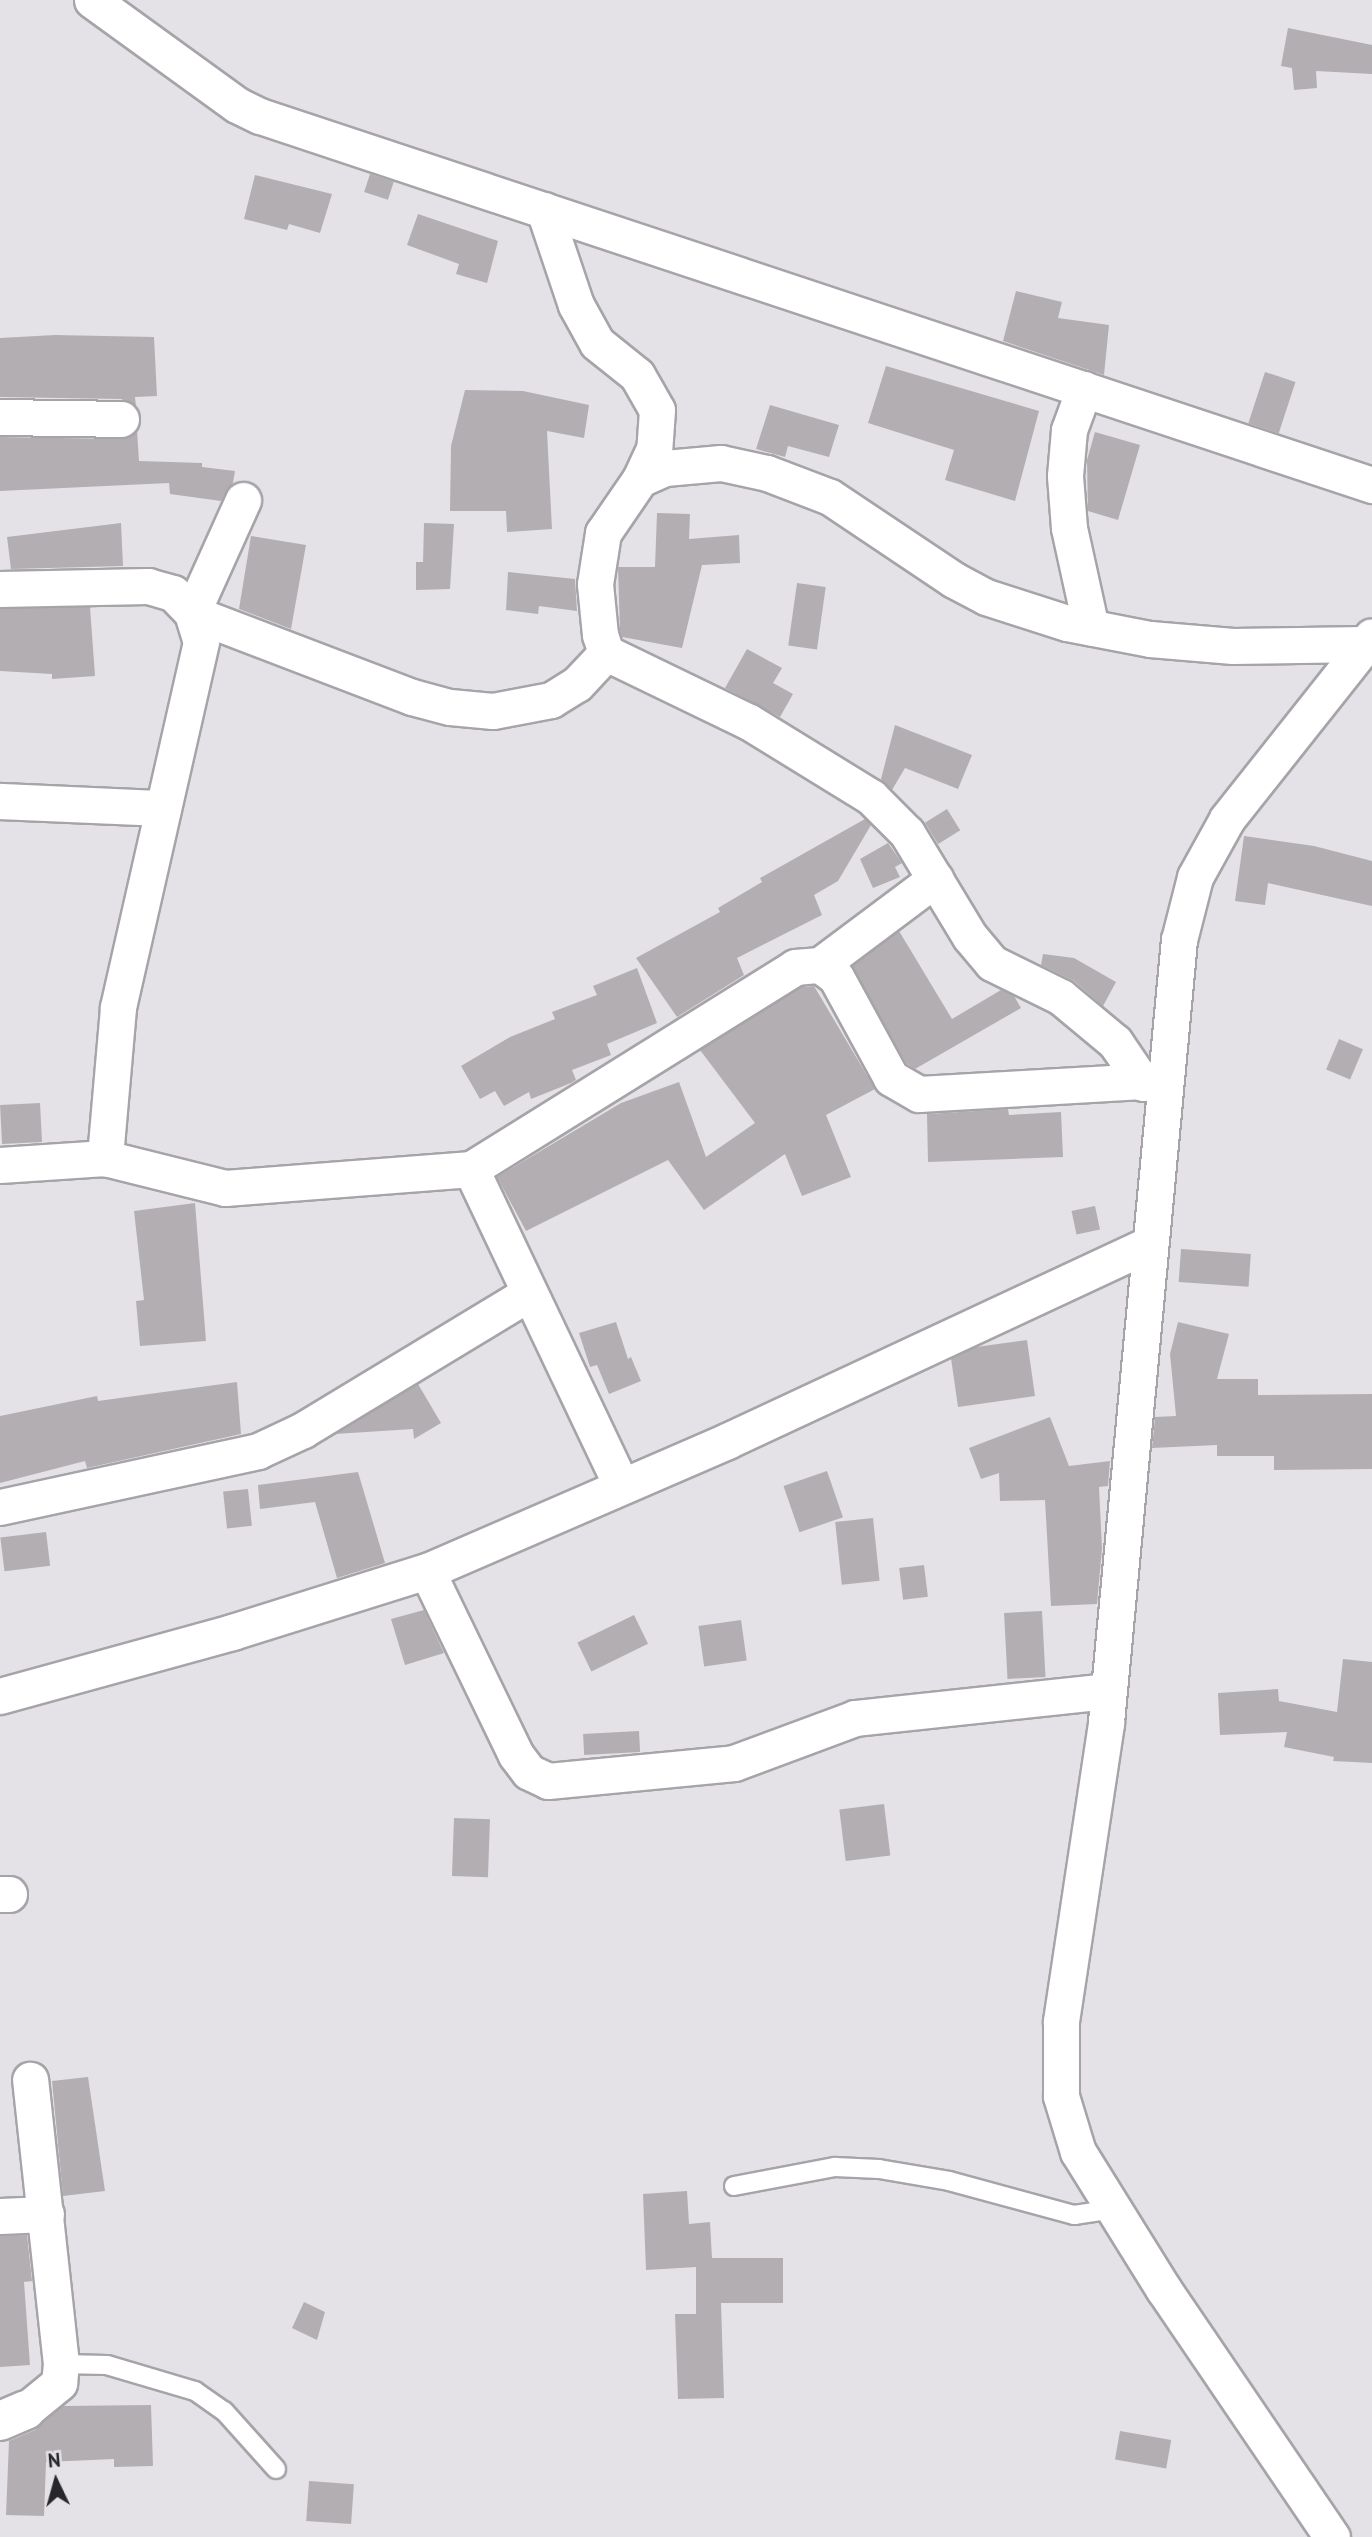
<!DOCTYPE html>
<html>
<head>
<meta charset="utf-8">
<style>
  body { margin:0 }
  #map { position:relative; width:1372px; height:2537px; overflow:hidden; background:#e4e2e7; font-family:"PT Sans",sans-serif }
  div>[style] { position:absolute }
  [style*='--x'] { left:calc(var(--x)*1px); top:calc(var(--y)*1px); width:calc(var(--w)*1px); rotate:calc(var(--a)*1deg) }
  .building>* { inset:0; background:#b3aeb2; transform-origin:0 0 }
  .roads { filter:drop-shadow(2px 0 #a6a4a9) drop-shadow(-2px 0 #a6a4a9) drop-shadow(0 2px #a6a4a9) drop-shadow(0 -2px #a6a4a9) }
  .lane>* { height:18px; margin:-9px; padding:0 9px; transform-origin:9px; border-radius:9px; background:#fff }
  .street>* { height:35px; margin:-17.5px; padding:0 17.5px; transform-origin:17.5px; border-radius:17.5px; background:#fff }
  .secondary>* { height:38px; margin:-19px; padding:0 19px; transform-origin:19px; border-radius:19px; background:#fff }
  span { translate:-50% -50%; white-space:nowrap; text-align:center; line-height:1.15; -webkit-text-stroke:5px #e4e2e7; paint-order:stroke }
  .north { position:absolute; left:21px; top:2446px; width:70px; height:70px; -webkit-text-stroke:5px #e4e2e7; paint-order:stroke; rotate:355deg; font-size:19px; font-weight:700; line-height:28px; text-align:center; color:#272628 }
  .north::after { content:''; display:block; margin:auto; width:24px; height:32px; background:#272628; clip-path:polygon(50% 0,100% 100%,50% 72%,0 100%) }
</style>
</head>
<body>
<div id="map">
  <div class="building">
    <i style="clip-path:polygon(1288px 28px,1372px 45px,1372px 74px,1316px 71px,1317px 88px,1294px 90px,1292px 68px,1281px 66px)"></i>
    <i style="left:370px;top:174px;width:25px;height:19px;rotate:18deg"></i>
    <i style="clip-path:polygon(255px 175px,332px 194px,320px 233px,289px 224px,287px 230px,244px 219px)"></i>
    <i style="clip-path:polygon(418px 214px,498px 241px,487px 283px,456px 274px,459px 264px,407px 245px)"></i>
    <i style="clip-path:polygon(1016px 291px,1062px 302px,1058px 318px,1109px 325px,1104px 375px,1003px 341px)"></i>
    <i style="clip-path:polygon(55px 335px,154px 337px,157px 396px,135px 397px,136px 406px,121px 399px,0 397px,0 338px)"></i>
    <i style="clip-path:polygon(886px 366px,1039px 411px,1015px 501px,945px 480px,954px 450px,868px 423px)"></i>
    <i style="left:1265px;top:372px;width:32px;height:54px;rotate:18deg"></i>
    <i style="clip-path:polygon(465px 390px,523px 391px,589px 405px,584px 438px,547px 431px,552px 529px,507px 532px,506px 511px,450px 511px,451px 446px)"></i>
    <i style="clip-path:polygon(770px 405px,839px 425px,829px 457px,788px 446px,785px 457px,756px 449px)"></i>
    <i style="clip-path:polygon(137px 430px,139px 461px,202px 463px,202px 467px,235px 471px,233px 483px,221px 501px,170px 494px,169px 483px,0 491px,0 437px,121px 439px)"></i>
    <i style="clip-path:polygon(1095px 432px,1140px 445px,1118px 520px,1088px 511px,1087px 460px)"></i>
    <i style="clip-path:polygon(657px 513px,690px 514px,689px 539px,739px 535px,740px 563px,702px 565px,682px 648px,622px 637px,620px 631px,618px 567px,655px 567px)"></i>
    <i style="clip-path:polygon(121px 523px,123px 566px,11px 569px,7px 537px)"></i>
    <i style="clip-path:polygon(424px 523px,454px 524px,450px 589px,416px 590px,416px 562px,423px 562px)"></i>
    <i style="clip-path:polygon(251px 536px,306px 545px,291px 629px,239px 609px)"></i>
    <i style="clip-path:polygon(508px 572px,575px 579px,577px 611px,539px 606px,538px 614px,506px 610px)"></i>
    <i style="left:797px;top:583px;width:29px;height:63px;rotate:8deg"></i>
    <i style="clip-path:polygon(90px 607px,95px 676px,52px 679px,52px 674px,0 671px,0 609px)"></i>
    <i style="clip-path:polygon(747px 649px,782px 668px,773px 683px,793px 694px,780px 717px,725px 688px)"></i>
    <i style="clip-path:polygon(895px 725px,972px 755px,958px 789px,905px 768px,892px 790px,881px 779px)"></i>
    <i style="left:947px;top:809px;width:25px;height:26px;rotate:58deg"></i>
    <i style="clip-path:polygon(865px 819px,871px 825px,838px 881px,814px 895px,822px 915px,737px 958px,744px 975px,677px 1017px,636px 958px,720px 912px,718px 908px,762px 882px,760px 878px)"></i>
    <i style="clip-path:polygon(1244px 836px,1314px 846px,1372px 861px,1372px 906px,1268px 883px,1265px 905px,1235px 901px)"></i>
    <i style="clip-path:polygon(888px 843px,902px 863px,895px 867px,900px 877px,873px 888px,860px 859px)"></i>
    <i style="clip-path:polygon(899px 931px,952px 1019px,1001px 990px,1014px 996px,1021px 1008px,915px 1069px,906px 1063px,852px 966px)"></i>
    <i style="clip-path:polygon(1043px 954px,1074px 958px,1116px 982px,1103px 1006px,1074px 981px,1041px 965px)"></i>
    <i style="clip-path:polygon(637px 968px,657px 1023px,607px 1044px,611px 1055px,572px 1070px,576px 1080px,571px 1083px,531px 1099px,529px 1092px,504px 1106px,495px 1091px,480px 1099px,461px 1066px,510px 1037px,555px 1019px,552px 1012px,597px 995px,593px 986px)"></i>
    <i style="clip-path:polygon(814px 986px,875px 1089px,826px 1115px,851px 1177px,802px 1196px,785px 1154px,704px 1210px,668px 1160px,526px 1231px,497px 1177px,621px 1103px,679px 1082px,706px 1157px,755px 1123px,700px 1050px,801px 987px)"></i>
    <i style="left:1339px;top:1039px;width:26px;height:33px;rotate:23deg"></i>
    <i style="left:40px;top:1103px;width:39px;height:40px;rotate:87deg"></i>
    <i style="clip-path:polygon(1008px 1109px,1009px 1115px,1061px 1112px,1063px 1157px,928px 1162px,927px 1114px)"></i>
    <i style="clip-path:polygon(195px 1203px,206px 1341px,140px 1346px,136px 1301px,144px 1300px,134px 1211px)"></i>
    <i style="left:1095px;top:1206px;width:24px;height:24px;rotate:78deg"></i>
    <i style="left:1181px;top:1249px;width:70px;height:33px;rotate:4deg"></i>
    <i style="clip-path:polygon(616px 1322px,628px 1359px,631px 1357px,641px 1381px,609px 1394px,597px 1365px,590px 1367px,579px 1333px)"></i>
    <i style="clip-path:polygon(1178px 1322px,1229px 1334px,1217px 1379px,1258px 1379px,1258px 1395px,1372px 1394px,1372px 1469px,1274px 1470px,1274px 1456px,1217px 1456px,1217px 1445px,1152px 1448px,1155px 1417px,1176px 1416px,1170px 1354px)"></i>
    <i style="clip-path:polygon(1027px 1340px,1035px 1396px,958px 1407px,951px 1358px,976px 1347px)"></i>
    <i style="clip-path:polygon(237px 1382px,241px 1434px,87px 1468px,85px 1461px,0 1483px,0 1416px,97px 1396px,98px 1401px)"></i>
    <i style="clip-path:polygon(418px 1384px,441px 1423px,414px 1439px,413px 1429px,335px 1434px)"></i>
    <i style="clip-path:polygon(1050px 1417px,1069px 1466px,1110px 1461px,1108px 1486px,1099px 1487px,1102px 1548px,1097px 1604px,1051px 1606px,1045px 1500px,1000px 1501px,999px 1473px,981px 1479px,969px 1448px)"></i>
    <i style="left:827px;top:1471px;width:49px;height:46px;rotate:71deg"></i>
    <i style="clip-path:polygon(358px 1472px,385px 1563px,337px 1578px,315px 1502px,260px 1509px,258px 1485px)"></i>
    <i style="left:248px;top:1489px;width:37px;height:25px;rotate:84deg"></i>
    <i style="left:873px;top:1518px;width:63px;height:38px;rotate:84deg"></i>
    <i style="left:46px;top:1532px;width:34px;height:46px;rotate:83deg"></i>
    <i style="left:924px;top:1565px;width:32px;height:25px;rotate:83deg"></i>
    <i style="clip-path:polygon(424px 1610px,444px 1653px,405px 1665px,391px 1619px)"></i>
    <i style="left:1042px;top:1611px;width:66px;height:38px;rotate:87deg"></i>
    <i style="left:634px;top:1615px;width:32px;height:63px;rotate:64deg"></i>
    <i style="left:741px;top:1620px;width:41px;height:43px;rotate:82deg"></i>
    <i style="clip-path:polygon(1343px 1659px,1372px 1662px,1372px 1763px,1333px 1761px,1334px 1757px,1284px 1747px,1287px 1732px,1220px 1735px,1218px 1693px,1278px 1689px,1279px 1701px,1337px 1712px)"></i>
    <i style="left:639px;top:1731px;width:21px;height:56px;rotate:87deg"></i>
    <i style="left:884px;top:1804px;width:52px;height:45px;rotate:83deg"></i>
    <i style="left:454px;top:1818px;width:36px;height:58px;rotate:2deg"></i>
    <i style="clip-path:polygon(88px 2077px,105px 2191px,63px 2196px,52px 2081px)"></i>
    <i style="clip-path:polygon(687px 2191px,689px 2224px,710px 2222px,712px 2258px,783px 2258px,783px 2303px,721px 2303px,724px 2398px,678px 2399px,675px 2314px,696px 2314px,696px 2267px,646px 2270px,643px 2194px)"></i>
    <i style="clip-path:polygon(27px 2235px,32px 2281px,24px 2282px,30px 2365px,0 2367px,0 2236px)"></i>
    <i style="clip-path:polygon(304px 2302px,325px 2312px,317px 2340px,292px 2328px)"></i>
    <i style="clip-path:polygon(151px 2405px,153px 2466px,114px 2467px,114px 2459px,46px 2462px,44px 2516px,6px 2515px,9px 2441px,35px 2430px,62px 2406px)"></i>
    <i style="left:1120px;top:2431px;width:52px;height:29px;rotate:10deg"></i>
    <i style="left:309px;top:2481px;width:45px;height:40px;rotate:4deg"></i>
  </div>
  <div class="roads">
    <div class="lane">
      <i style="--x:734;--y:2186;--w:103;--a:-10.7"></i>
      <i style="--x:835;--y:2167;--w:44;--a:2.6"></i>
      <i style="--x:879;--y:2169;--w:71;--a:9.7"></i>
      <i style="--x:949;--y:2181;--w:130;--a:15.2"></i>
      <i style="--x:1074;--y:2215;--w:40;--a:-8.5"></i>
      <i style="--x:61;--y:2364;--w:46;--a:1.2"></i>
      <i style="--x:107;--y:2365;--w:92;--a:16.5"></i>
      <i style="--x:195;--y:2391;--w:35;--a:35"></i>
      <i style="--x:224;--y:2411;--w:78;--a:48.1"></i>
    </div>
    <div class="street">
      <i style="--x:92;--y:0;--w:179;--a:35.9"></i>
      <i style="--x:237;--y:105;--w:25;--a:26"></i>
      <i style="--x:260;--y:116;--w:1172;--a:18.36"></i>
      <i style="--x:544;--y:210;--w:100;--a:71.4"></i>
      <i style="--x:576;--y:305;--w:43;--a:61.1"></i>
      <i style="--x:597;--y:343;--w:51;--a:38.7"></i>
      <i style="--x:637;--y:375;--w:40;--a:60.3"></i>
      <i style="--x:657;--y:410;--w:39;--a:94"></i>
      <i style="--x:654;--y:449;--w:33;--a:115"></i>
      <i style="--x:1084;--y:389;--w:44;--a:110.1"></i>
      <i style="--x:1069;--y:430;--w:46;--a:95"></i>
      <i style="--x:1065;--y:476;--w:52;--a:85.6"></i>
      <i style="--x:1069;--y:528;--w:102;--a:77.6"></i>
      <i style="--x:0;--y:417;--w:121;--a:0.9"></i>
      <i style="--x:243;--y:500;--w:124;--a:114.3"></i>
      <i style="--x:192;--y:613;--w:235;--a:20.9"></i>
      <i style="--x:412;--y:697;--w:39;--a:15"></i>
      <i style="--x:450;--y:707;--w:43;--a:5.3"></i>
      <i style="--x:493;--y:711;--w:59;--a:-10.7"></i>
      <i style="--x:551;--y:700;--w:31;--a:-32"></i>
      <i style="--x:577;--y:684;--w:42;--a:-46.9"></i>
      <i style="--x:0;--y:589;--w:148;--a:-1.2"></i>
      <i style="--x:148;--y:586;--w:26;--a:16"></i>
      <i style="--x:173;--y:593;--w:28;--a:46"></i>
      <i style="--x:192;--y:613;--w:30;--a:73"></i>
      <i style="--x:201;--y:642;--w:375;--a:102.8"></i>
      <i style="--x:118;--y:1008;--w:151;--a:95"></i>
      <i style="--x:0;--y:801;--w:163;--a:2.5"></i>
      <i style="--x:820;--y:965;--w:144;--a:-36.8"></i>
      <i style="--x:1143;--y:1083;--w:50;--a:-124.3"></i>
      <i style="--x:1115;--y:1042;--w:70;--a:-140.2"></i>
      <i style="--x:1061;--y:997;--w:77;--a:-153.8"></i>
      <i style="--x:992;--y:963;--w:34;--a:-130"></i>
      <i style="--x:970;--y:937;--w:122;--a:-121.2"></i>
      <i style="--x:907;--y:833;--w:51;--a:-135"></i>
      <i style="--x:871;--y:797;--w:143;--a:-148.4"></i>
      <i style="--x:749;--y:722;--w:159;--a:-154.2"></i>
      <i style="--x:606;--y:653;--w:19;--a:-108"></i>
      <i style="--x:600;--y:635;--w:51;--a:-95.6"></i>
      <i style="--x:595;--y:584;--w:52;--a:-81.1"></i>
      <i style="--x:603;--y:533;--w:65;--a:-55.6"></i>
      <i style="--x:640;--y:479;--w:27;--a:-24"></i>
      <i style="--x:665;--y:468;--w:56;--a:-5.1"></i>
      <i style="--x:721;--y:463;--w:47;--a:12.3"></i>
      <i style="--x:767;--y:473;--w:67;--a:20.9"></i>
      <i style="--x:830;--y:497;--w:149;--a:33.8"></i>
      <i style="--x:954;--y:580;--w:36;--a:28"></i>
      <i style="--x:986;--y:597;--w:85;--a:17.8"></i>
      <i style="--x:1067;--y:623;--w:85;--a:10.9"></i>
      <i style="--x:1150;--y:639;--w:83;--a:4.8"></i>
      <i style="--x:1233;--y:646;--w:133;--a:-0.9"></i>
      <i style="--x:0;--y:1165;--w:105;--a:-3.8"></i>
      <i style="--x:105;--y:1158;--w:124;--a:14"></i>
      <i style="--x:225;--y:1188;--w:247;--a:-4.4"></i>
      <i style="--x:471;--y:1169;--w:382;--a:-31.9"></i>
      <i style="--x:795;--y:967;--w:25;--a:-5"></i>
      <i style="--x:820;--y:965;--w:20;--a:37"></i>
      <i style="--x:836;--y:977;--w:115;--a:61.4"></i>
      <i style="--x:891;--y:1078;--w:32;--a:30"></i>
      <i style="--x:919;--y:1094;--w:245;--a:-3.3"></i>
      <i style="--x:471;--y:1169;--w:350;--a:64.6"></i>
      <i style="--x:0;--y:1507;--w:264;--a:-12.2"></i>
      <i style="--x:258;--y:1451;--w:50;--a:-25"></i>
      <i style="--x:303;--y:1430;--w:264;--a:-31.2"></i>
      <i style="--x:427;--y:1571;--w:204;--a:64.2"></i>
      <i style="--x:516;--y:1755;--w:21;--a:53"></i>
      <i style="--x:529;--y:1772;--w:21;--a:25"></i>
      <i style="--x:548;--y:1781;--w:187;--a:-5.5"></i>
      <i style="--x:734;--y:1763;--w:129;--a:-20.4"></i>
      <i style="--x:855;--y:1718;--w:254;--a:-6.1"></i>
      <i style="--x:0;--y:1696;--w:241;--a:-15.4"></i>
      <i style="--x:232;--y:1632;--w:204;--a:-17.4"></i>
      <i style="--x:427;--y:1571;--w:327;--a:-23.4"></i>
      <i style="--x:727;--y:1441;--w:466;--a:-25"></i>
      <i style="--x:0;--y:1894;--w:9;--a:0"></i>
      <i style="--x:0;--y:2216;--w:46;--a:-2.5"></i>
      <i style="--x:26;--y:2410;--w:43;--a:-39.3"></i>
      <i style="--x:59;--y:2383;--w:19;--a:-84"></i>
      <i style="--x:61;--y:2364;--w:286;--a:-96.2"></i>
      <i style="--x:1332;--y:2537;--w:299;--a:-124.2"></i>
      <i style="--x:1164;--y:2290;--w:163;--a:-121.9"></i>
      <i style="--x:1078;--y:2152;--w:59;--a:-106.9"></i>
      <i style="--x:1061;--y:2096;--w:75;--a:-90"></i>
      <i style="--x:1061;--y:2021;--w:302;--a:-81.4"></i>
      <i style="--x:1106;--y:1722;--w:785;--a:-84.67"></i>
      <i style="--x:1179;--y:940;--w:65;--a:-75.7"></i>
      <i style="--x:1195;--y:877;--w:66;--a:-61.1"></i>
      <i style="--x:1227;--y:819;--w:233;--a:-51.6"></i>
    </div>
    <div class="secondary">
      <i style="--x:0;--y:2421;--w:28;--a:-23"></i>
    </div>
  </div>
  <div class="north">N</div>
</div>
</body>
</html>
